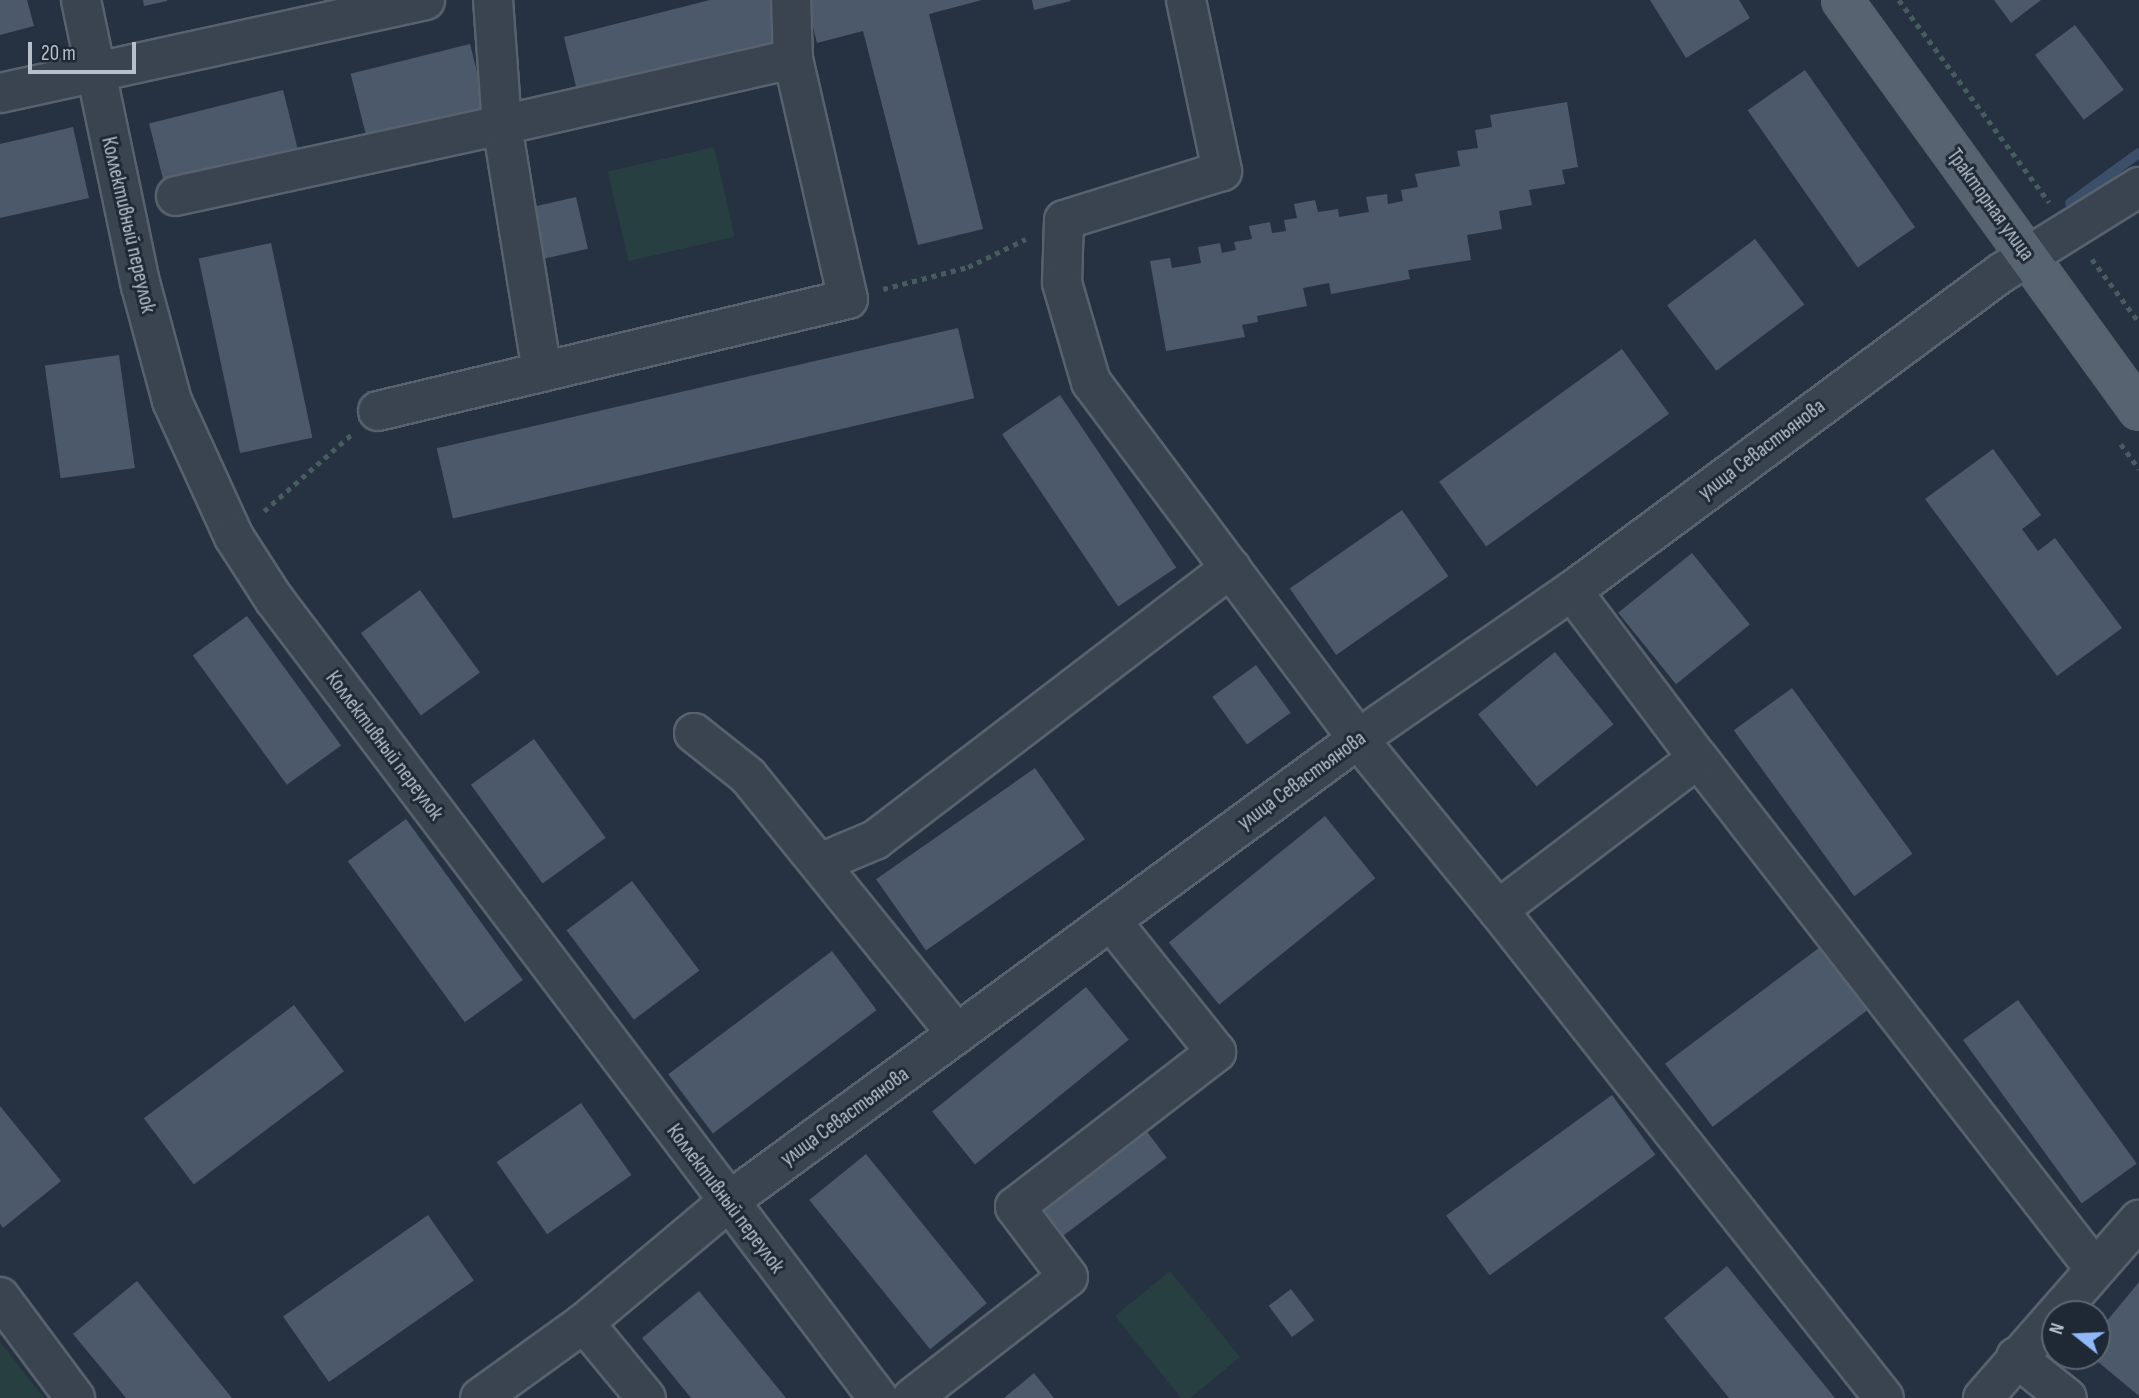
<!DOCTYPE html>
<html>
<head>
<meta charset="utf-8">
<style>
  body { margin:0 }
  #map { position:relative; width:2139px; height:1398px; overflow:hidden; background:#263241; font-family:"Sofia Sans Condensed",sans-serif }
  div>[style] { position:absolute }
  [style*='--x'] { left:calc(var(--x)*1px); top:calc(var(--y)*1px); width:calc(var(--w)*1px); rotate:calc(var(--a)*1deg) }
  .green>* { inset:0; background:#283f42; transform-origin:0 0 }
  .stream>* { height:10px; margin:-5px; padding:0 5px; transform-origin:5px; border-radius:5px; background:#3b4f6a }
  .building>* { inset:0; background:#4c596a; transform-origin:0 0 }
  .path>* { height:4.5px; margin-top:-2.25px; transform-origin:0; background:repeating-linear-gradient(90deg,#465c5f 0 5px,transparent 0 10px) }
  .roads { filter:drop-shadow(2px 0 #58626e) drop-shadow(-2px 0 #58626e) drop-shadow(0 2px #58626e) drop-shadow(0 -2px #58626e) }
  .minor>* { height:38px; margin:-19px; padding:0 19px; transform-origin:19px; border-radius:19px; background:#3a4451 }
  .major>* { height:38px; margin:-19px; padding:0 19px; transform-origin:19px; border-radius:19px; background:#586371 }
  span { translate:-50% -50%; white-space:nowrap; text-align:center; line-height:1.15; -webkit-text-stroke:6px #1f2936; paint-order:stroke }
  .street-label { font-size:21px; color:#b7bfcb }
  .north { position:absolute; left:2041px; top:1300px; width:70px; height:70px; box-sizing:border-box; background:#1f2936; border:2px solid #5c6572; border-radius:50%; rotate:288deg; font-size:19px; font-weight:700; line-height:28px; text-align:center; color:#b7bfcb }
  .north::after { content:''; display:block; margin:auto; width:24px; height:32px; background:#8fb8f8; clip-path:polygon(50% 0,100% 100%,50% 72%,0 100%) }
  .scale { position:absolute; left:28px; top:42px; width:108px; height:32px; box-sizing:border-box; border:4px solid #b7bfcb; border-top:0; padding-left:9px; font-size:21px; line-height:24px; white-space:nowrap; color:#b7bfcb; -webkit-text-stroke:5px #1f2936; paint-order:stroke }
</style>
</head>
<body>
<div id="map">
  <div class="green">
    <i style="left:714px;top:147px;width:92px;height:109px;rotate:77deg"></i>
    <i style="clip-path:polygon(1170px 1271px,1240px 1357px,1190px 1398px,1181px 1398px,1115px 1316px)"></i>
    <i style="clip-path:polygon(0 1342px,44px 1398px,0 1398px)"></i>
  </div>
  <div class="stream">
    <i style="--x:2070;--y:203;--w:85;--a:-35.9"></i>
  </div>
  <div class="building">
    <i style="clip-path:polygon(0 0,27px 0,34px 26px,0 35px)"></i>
    <i style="clip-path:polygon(143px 0,167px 0,167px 1px,144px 6px)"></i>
    <i style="clip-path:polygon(710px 0,771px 0,783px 47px,579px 99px,564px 37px)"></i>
    <i style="clip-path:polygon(806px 0,982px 0,929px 14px,983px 229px,918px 245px,863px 31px,817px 43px)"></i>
    <i style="clip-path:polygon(1032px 0,1070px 0,1071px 1px,1034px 10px)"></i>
    <i style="clip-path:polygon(1650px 0,1739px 0,1750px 18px,1686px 58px)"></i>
    <i style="clip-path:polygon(1994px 0,2041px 0,2011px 23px)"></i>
    <i style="left:2075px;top:25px;width:81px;height:50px;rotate:53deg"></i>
    <i style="left:470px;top:44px;width:73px;height:123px;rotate:76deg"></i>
    <i style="left:1805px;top:70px;width:192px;height:70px;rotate:55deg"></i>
    <i style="left:283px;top:90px;width:70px;height:138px;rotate:76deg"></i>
    <i style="clip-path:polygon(1567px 102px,1578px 167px,1562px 170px,1565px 184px,1529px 190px,1532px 205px,1499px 211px,1502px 229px,1467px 235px,1471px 260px,1408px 270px,1410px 279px,1331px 294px,1329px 283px,1303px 288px,1307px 306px,1257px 316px,1258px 322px,1242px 325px,1245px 337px,1166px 351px,1150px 261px,1170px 258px,1172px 268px,1201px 263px,1198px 247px,1220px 243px,1222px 253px,1236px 250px,1234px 242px,1252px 239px,1249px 226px,1270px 222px,1272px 233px,1286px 231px,1284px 220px,1297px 218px,1294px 204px,1315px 200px,1318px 212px,1338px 209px,1339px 217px,1369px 212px,1366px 197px,1387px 194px,1388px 204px,1403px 201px,1401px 190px,1418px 187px,1415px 174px,1460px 166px,1457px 151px,1478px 148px,1475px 130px,1492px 127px,1490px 115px)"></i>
    <i style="clip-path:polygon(73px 127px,89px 198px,0 218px,0 144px)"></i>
    <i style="left:576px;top:197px;width:53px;height:47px;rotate:77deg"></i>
    <i style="left:1755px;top:239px;width:82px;height:110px;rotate:53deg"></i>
    <i style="left:271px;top:243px;width:199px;height:74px;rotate:78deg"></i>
    <i style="left:958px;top:328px;width:72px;height:535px;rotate:77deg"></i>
    <i style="left:1622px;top:349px;width:80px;height:226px;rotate:54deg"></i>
    <i style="left:119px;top:355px;width:114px;height:75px;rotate:82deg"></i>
    <i style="left:1060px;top:395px;width:208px;height:70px;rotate:56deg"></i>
    <i style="clip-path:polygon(1993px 449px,2041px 515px,2022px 529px,2038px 551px,2055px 538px,2122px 628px,2057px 676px,1925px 499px)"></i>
    <i style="left:1402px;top:510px;width:81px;height:137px;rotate:55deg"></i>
    <i style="left:1692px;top:553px;width:92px;height:95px;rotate:51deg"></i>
    <i style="left:420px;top:590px;width:102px;height:73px;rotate:54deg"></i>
    <i style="left:247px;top:616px;width:160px;height:67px;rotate:54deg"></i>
    <i style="left:1555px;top:652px;width:93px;height:99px;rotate:51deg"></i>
    <i style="left:1256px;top:665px;width:59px;height:54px;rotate:54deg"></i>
    <i style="left:1792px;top:688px;width:205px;height:72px;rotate:54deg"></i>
    <i style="left:534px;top:739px;width:122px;height:78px;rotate:54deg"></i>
    <i style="left:1035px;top:768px;width:87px;height:194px;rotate:55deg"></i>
    <i style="left:1325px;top:816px;width:80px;height:201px;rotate:51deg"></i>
    <i style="left:406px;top:819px;width:199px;height:72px;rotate:54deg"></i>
    <i style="left:632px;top:881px;width:112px;height:82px;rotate:53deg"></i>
    <i style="left:1828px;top:941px;width:79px;height:204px;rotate:53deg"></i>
    <i style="left:832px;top:951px;width:74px;height:205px;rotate:53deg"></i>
    <i style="left:1086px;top:987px;width:68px;height:198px;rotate:51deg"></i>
    <i style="left:2018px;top:1000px;width:202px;height:68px;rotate:54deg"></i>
    <i style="left:294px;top:1005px;width:83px;height:188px;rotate:53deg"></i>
    <i style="left:1612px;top:1095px;width:74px;height:205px;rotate:54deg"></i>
    <i style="left:581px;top:1103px;width:88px;height:103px;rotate:55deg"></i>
    <i style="clip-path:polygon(0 1106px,61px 1181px,3px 1228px,0 1224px)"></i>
    <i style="left:1145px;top:1129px;width:36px;height:135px;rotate:53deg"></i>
    <i style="left:866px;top:1154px;width:192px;height:73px;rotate:51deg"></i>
    <i style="left:428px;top:1215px;width:80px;height:177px;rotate:55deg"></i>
    <i style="clip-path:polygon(1727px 1266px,1835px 1398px,1729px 1398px,1664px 1318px)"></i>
    <i style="clip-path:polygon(137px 1281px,232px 1398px,126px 1398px,73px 1334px)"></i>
    <i style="clip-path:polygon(2139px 1282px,2139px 1396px,2091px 1356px,2097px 1356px,2097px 1333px)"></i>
    <i style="left:1291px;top:1289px;width:39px;height:28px;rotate:53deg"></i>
    <i style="clip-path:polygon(699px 1291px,786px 1398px,691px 1398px,642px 1338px)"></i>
    <i style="clip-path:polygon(1034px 1373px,1054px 1398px,1004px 1398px)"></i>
  </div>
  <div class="path">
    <i style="--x:1899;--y:0;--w:252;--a:53.4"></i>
    <i style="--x:2092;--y:259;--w:79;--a:53.3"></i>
    <i style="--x:883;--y:289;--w:88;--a:-14.5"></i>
    <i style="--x:968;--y:267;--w:64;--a:-25.8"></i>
    <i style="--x:2121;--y:444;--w:31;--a:54"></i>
    <i style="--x:264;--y:511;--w:117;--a:-41.2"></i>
  </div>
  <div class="roads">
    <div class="minor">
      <i style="--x:81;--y:0;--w:292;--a:78.2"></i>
      <i style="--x:141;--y:286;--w:119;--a:74.9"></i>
      <i style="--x:172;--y:401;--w:149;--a:65.5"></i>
      <i style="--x:234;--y:537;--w:74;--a:57.2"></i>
      <i style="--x:274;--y:599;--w:1002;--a:52.91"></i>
      <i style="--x:1186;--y:0;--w:175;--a:78.1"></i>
      <i style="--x:1222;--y:171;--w:165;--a:162.8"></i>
      <i style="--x:1064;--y:220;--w:63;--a:91.8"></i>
      <i style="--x:1062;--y:283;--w:103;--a:73.7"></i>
      <i style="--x:1091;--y:382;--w:446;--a:53.2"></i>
      <i style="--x:1358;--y:739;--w:221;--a:50.7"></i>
      <i style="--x:1498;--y:910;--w:251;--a:-37.2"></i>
      <i style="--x:1698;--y:758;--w:647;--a:52.16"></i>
      <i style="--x:0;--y:93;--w:435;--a:-12.3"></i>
      <i style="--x:176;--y:196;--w:334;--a:-12.3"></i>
      <i style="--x:502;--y:125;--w:125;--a:-94.1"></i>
      <i style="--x:542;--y:372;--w:250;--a:-99.2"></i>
      <i style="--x:502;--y:125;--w:298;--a:-12.8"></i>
      <i style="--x:378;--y:411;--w:483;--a:-13.4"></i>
      <i style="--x:848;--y:299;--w:246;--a:-102.9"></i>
      <i style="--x:793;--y:59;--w:59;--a:-91.9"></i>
      <i style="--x:1572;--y:591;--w:209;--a:53"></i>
      <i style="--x:694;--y:733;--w:69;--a:38.5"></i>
      <i style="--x:748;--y:776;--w:332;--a:51"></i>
      <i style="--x:820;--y:863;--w:60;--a:-22.7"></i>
      <i style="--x:875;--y:840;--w:448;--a:-37.4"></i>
      <i style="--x:1498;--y:910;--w:622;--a:51.66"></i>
      <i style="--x:0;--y:1297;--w:126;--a:53.4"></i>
      <i style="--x:584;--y:1323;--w:97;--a:50.4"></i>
      <i style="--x:2016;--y:1357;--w:65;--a:38.8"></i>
      <i style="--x:480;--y:1398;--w:128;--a:-35.8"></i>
      <i style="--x:584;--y:1323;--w:188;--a:-40"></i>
      <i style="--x:728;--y:1202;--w:782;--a:-36.31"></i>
      <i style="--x:1358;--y:739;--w:260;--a:-34.7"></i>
      <i style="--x:1572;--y:591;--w:534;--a:-36.55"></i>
      <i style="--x:2001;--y:273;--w:163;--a:-31.9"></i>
      <i style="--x:912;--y:1398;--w:197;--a:-37.8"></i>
      <i style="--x:1068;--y:1277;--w:88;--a:-127.1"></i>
      <i style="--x:1015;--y:1207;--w:254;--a:-37.6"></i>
      <i style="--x:1216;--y:1052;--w:168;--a:-128.7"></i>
      <i style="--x:1983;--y:1398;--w:237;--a:-48.8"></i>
    </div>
    <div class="major">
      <i style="--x:1842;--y:0;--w:506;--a:54.08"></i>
    </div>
  </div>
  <div class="street-label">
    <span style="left:1990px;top:205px;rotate:54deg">Тракторная улица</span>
    <span style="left:128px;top:225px;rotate:77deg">Коллективный переулок</span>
    <span style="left:1762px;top:450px;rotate:-37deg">улица Севастьянова</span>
    <span style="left:384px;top:746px;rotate:53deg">Коллективный переулок</span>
    <span style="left:1302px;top:781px;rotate:-36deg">улица Севастьянова</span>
    <span style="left:845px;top:1117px;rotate:-36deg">улица Севастьянова</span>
    <span style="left:725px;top:1199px;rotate:53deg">Коллективный переулок</span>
  </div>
  <div class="north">N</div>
  <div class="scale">20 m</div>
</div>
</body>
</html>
